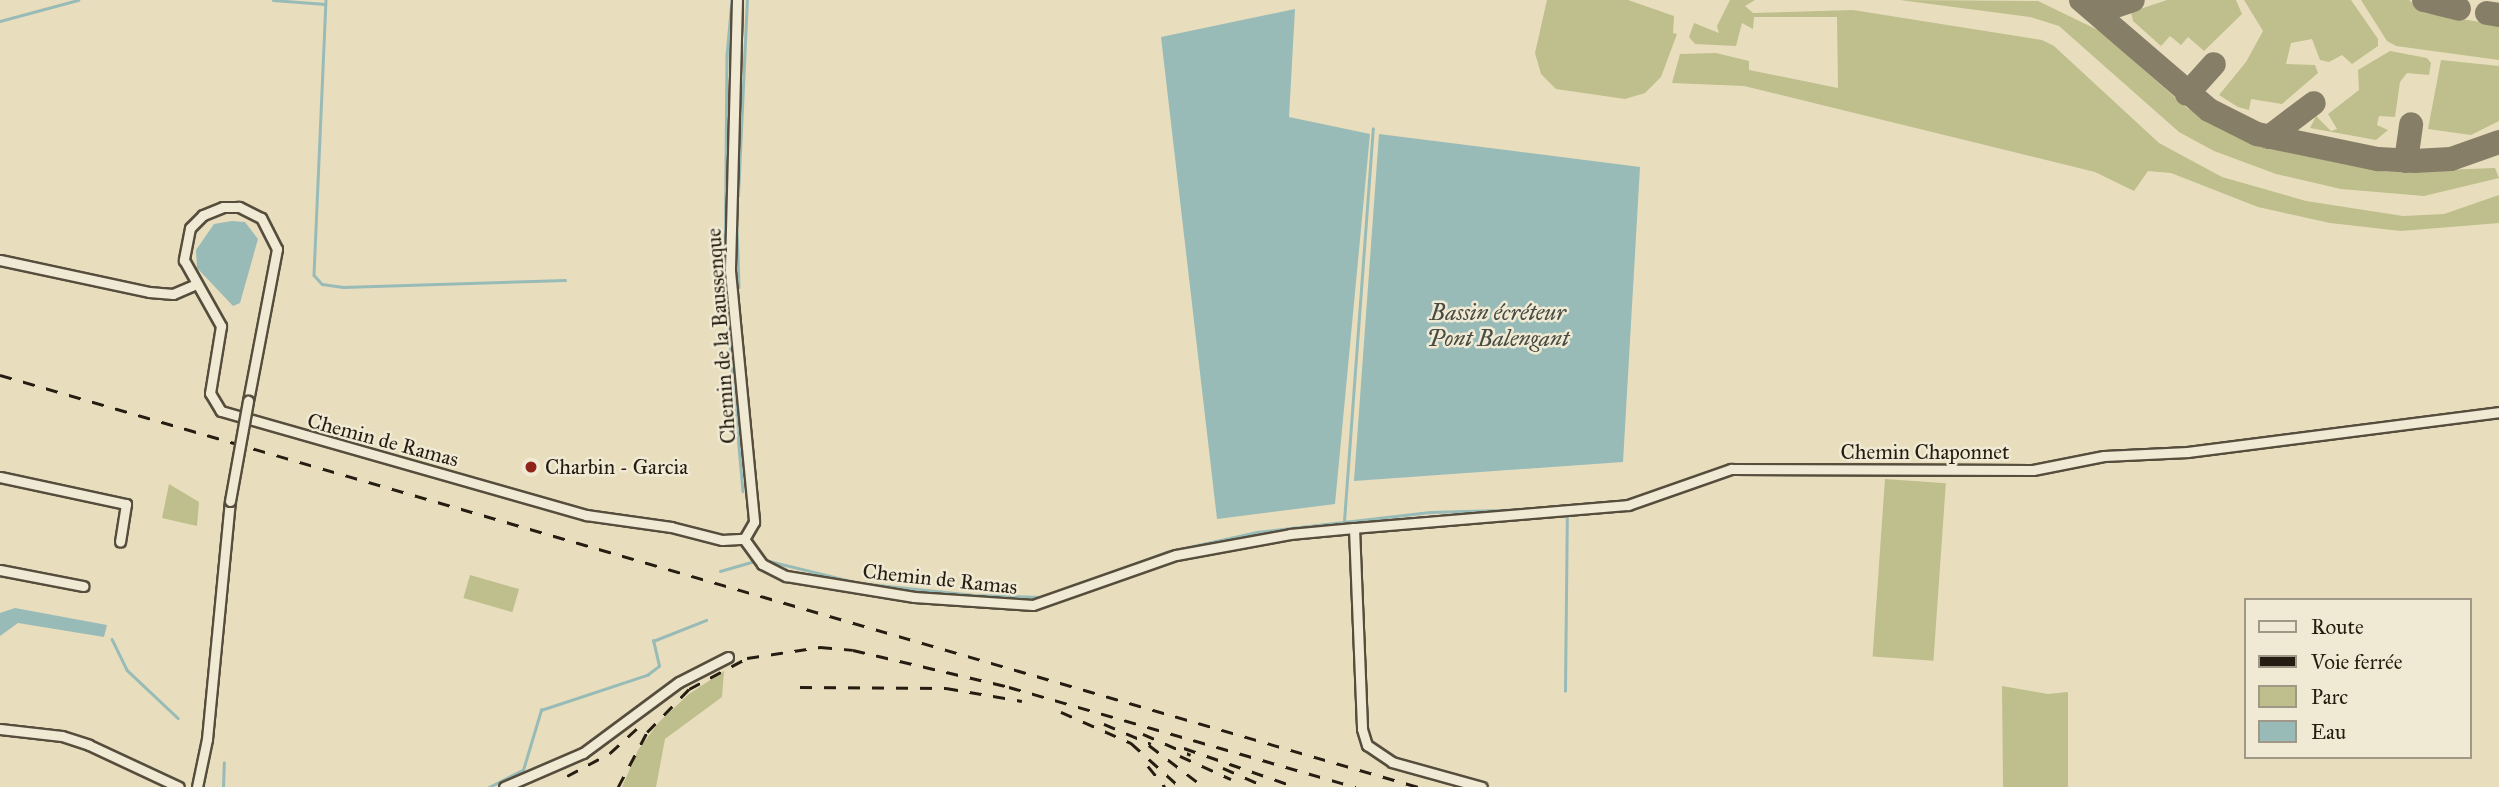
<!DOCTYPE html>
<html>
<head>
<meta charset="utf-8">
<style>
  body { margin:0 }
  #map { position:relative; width:2499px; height:787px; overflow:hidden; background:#e8debd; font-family:"IM FELL Great Primer",serif }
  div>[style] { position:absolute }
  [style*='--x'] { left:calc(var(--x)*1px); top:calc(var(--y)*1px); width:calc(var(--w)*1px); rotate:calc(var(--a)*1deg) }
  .green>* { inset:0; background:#bebf8c; transform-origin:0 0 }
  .water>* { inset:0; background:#98bbb8 }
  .stream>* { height:2.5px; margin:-1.25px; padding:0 1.25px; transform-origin:1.25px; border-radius:1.25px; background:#98bbb8 }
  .taxiway>* { height:24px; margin:-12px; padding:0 12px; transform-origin:12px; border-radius:12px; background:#877e68 }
  .roads { filter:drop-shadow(2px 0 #564d3d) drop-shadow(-2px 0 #564d3d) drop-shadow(0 2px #564d3d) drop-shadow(0 -2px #564d3d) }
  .street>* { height:9px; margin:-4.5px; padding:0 4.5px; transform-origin:4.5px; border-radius:4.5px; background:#f0ead4 }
  .rail>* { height:2.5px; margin-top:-1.25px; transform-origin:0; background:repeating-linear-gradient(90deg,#261d12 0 12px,transparent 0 24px) }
  .bridges { filter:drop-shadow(2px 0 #564d3d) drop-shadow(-2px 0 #564d3d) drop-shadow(0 2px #564d3d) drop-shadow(0 -2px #564d3d) }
  .street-bridge>* { height:9px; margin:-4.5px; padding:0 4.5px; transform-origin:4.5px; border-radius:4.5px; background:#f0ead4 }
  .dots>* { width:19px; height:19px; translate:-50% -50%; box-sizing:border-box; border:4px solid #f0ead4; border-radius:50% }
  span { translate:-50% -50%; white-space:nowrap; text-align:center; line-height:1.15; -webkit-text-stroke:5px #f0ead4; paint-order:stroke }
  .street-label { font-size:21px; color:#261d12 }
  .poi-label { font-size:21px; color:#261d12 }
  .left { translate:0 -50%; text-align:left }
  .water-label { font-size:23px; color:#484c44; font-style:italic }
  .legend { position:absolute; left:2244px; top:598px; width:228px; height:161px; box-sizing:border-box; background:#f0ead4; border:2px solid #9f9886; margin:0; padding:9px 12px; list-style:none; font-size:21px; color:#261d12 }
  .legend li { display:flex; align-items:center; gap:14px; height:35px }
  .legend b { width:35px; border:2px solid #9f9886 }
</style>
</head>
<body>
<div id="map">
  <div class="green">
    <i style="clip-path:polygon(1547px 0,1628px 0,1674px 16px,1673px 33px,1677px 34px,1661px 77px,1645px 93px,1625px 99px,1556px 89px,1541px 74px,1535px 53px)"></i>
    <i style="clip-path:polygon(1730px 0,1755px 0,1745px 6px,1753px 13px,1853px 10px,2042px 40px,2054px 46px,2159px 143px,2222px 177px,2306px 201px,2403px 216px,2444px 214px,2499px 195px,2499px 223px,2401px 231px,2330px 223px,2258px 207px,2171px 173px,2148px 171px,2134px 191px,2095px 172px,1744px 86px,1672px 83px,1680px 54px,1716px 53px,1749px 61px,1749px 70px,1838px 88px,1837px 17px,1754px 17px,1753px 29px,1742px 23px,1736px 46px,1695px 44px,1689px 37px,1694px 23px,1719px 33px,1717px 26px)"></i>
    <i style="clip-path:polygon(1900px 0,2038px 1px,2100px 31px,2187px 108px,2248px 142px,2387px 172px,2495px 168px,2499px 178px,2424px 196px,2341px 189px,2276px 174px,2214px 151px,2179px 132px,2059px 26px,2030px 17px)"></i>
    <i style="clip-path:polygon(2167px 0,2236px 0,2242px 14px,2204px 51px,2188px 37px,2181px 45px,2170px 36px,2161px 46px,2133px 21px,2131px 12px)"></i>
    <i style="clip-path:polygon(2244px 0,2351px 0,2378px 39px,2378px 46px,2352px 64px,2342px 55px,2329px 62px,2320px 60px,2312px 39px,2291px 43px,2286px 64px,2315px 65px,2318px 73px,2282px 104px,2251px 99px,2249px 110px,2238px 107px,2219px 95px,2246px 62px,2263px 31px)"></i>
    <i style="clip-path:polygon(2361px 0,2409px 0,2424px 13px,2499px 25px,2499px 60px,2396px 46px,2387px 41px)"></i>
    <i style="clip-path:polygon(2390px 51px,2427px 58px,2431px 63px,2429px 75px,2407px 73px,2400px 82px,2395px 117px,2379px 116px,2377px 125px,2388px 130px,2376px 140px,2310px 128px,2316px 116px,2331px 131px,2337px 129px,2328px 114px,2359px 90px,2358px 70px)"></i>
    <i style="clip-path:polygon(2441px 60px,2499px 66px,2499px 121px,2471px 135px,2428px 129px)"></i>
    <i style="left:1885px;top:479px;width:61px;height:178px;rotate:4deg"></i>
    <i style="clip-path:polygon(169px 484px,199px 502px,197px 526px,162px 518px)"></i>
    <i style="left:470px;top:575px;width:51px;height:24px;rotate:16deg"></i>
    <i style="clip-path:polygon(724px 671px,722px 697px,665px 739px,656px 787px,622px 787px,638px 750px,659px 722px,689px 694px)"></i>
    <i style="clip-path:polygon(2002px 686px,2048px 694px,2068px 692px,2068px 787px,2003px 787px)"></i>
  </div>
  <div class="water">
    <i style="clip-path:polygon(1295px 9px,1289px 117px,1370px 134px,1335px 504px,1217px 519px,1161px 37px)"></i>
    <i style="clip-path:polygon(1379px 134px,1640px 167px,1623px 462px,1354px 481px)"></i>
    <i style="clip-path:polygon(232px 221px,245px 222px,258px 239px,240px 303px,233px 306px,197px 268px,196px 250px,214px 224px)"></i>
    <i style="clip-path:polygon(15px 608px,107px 625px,104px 637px,18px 623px,0 636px,0 613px)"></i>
  </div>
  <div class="stream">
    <i style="--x:273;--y:0;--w:52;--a:4.4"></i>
    <i style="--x:326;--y:0;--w:275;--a:92.5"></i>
    <i style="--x:314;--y:275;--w:12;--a:48"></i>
    <i style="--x:322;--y:284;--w:21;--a:8"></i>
    <i style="--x:343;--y:287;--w:222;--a:-1.8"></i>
    <i style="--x:732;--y:0;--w:56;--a:95.1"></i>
    <i style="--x:727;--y:56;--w:230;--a:90.5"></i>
    <i style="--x:725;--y:286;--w:206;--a:85"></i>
    <i style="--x:0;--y:21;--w:81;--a:-15.1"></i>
    <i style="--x:738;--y:196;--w:196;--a:-87.4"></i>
    <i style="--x:737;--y:224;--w:63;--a:88.2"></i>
    <i style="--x:1344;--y:521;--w:393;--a:-85.8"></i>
    <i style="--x:765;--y:560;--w:97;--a:13.7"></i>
    <i style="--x:859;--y:583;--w:115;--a:6"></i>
    <i style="--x:973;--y:595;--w:71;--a:1.6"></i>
    <i style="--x:720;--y:571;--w:33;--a:-16"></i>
    <i style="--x:1095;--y:579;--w:76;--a:-20.8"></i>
    <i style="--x:1166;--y:552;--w:93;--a:-12.4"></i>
    <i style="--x:1257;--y:532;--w:174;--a:-6.6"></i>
    <i style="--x:1430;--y:512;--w:137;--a:-1.7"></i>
    <i style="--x:1066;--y:589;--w:11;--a:-22"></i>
    <i style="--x:112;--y:639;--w:34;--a:64"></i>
    <i style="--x:127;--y:670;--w:70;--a:43.3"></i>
    <i style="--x:1565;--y:691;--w:177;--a:-89.4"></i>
    <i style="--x:223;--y:787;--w:24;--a:-88"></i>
    <i style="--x:489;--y:787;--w:38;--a:-27"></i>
    <i style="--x:523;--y:770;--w:63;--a:-73.3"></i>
    <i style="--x:541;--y:710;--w:112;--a:-18.3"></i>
    <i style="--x:647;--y:675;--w:15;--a:-37"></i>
    <i style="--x:659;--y:666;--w:26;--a:-103"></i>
    <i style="--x:653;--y:641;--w:57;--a:-21.6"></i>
  </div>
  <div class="taxiway">
    <i style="--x:2081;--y:0;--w:169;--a:40.7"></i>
    <i style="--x:2209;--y:110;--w:54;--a:26.6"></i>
    <i style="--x:2257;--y:134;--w:124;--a:11.7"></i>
    <i style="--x:2378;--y:159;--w:36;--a:3"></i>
    <i style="--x:2414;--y:161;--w:37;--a:-3"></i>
    <i style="--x:2451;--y:159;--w:51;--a:-19.5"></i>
    <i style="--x:2099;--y:0;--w:14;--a:36"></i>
    <i style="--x:2110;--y:8;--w:24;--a:-19"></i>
    <i style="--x:2424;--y:0;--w:36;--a:14"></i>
    <i style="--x:2487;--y:13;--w:12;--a:9"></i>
    <i style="--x:2187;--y:94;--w:40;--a:-48"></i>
    <i style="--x:2269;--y:137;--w:56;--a:-37.1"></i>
    <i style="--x:2406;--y:161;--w:37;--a:-82"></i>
  </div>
  <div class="roads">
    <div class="street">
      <i style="--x:737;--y:0;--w:271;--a:91.5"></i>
      <i style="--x:730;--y:271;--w:252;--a:84.5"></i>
      <i style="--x:754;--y:522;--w:20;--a:120"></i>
      <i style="--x:0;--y:260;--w:152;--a:12.1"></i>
      <i style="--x:149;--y:292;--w:24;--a:5"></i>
      <i style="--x:173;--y:294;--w:25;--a:-23"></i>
      <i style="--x:248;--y:401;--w:155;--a:-79.2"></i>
      <i style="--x:277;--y:249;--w:35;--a:-117"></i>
      <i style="--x:261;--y:218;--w:25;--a:-153"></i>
      <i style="--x:239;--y:207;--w:16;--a:180"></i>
      <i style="--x:223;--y:207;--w:22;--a:158"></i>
      <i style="--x:203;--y:215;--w:18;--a:135"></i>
      <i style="--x:190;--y:228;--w:33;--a:101"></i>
      <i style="--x:184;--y:260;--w:76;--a:60.7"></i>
      <i style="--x:221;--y:326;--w:68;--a:99.3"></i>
      <i style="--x:210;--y:393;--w:21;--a:59"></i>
      <i style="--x:221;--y:411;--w:380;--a:15.9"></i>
      <i style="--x:586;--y:515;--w:86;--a:8"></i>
      <i style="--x:671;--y:527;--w:53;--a:14.3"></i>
      <i style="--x:722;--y:540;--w:22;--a:-3"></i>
      <i style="--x:0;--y:477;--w:129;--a:12.1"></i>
      <i style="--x:126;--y:504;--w:38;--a:99"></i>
      <i style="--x:1354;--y:528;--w:275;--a:-4.8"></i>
      <i style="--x:1628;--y:505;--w:109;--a:-19.3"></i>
      <i style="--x:1731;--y:469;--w:302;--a:0.2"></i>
      <i style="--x:2033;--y:470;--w:72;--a:-11.2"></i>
      <i style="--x:2104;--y:456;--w:84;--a:-2.7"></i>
      <i style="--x:2188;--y:452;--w:314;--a:-7.3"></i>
      <i style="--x:744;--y:539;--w:31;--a:54"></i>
      <i style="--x:762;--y:564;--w:27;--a:27"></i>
      <i style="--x:786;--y:576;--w:130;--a:9.3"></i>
      <i style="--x:914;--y:597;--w:119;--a:3.8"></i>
      <i style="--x:1033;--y:605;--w:151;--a:-19.3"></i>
      <i style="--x:1176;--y:555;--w:116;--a:-10.4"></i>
      <i style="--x:1290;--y:534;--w:64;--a:-5.4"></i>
      <i style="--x:1354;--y:528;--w:201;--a:87.7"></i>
      <i style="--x:1362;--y:729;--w:17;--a:73"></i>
      <i style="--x:1367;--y:745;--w:30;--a:34"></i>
      <i style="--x:1392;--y:762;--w:93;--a:15.5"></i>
      <i style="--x:0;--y:570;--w:85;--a:10.9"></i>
      <i style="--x:0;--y:729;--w:62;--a:6.4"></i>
      <i style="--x:62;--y:736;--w:28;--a:18"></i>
      <i style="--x:89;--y:745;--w:99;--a:25"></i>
      <i style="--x:197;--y:787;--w:49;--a:-78.2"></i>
      <i style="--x:207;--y:739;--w:239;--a:-84.5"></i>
      <i style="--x:504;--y:787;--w:86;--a:-23.3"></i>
      <i style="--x:583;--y:753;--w:119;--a:-36.5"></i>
      <i style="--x:679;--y:682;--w:55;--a:-27"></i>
    </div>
  </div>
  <div class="rail">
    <i style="--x:0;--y:375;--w:1477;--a:16.2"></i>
    <i style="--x:800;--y:687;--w:146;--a:0.4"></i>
    <i style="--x:946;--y:688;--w:77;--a:9.7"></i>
    <i style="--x:1061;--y:712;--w:77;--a:23.9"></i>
    <i style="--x:1131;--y:743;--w:66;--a:41.9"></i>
    <i style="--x:1104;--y:724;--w:51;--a:23.1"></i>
    <i style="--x:1143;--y:734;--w:52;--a:23.6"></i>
    <i style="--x:1149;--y:745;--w:69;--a:37.4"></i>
    <i style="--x:1184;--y:748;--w:119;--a:19.2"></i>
    <i style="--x:1180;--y:756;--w:56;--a:24.3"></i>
    <i style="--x:1148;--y:766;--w:27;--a:51"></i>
    <i style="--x:1223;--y:768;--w:47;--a:23.8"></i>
    <i style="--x:567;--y:776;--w:49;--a:-28.1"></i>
    <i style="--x:610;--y:753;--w:47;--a:-42.4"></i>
    <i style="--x:618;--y:787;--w:62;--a:-62.2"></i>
    <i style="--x:647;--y:732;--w:60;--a:-45.7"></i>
    <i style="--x:689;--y:689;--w:66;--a:-28.1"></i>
    <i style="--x:747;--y:658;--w:74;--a:-8.6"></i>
    <i style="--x:820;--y:647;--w:33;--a:5"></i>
    <i style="--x:853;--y:650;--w:160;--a:13.3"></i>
    <i style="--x:1009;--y:687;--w:361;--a:16.1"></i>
  </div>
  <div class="bridges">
    <div class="street-bridge">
      <i style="--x:230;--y:501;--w:102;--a:-79.8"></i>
    </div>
  </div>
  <div class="dots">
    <i style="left:531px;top:467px;background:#8f2418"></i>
  </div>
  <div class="street-label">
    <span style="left:721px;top:336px;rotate:-94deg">Chemin de la Baussenque</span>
    <span style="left:383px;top:440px;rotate:15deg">Chemin de Ramas</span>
    <span style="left:1925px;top:452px">Chemin Chaponnet</span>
    <span style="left:940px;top:579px;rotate:6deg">Chemin de Ramas</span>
  </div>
  <div class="poi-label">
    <span class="left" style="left:545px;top:467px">Charbin - Garcia</span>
  </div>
  <div class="water-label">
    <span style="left:1498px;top:325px">Bassin écréteur<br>Pont Balengant</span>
  </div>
  <ul class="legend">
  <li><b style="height:9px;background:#f0ead4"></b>Route</li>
  <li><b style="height:9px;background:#261d12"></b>Voie ferrée</li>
  <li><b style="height:19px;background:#bebf8c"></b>Parc</li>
  <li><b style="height:19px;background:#98bbb8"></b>Eau</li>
  </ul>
</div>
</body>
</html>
